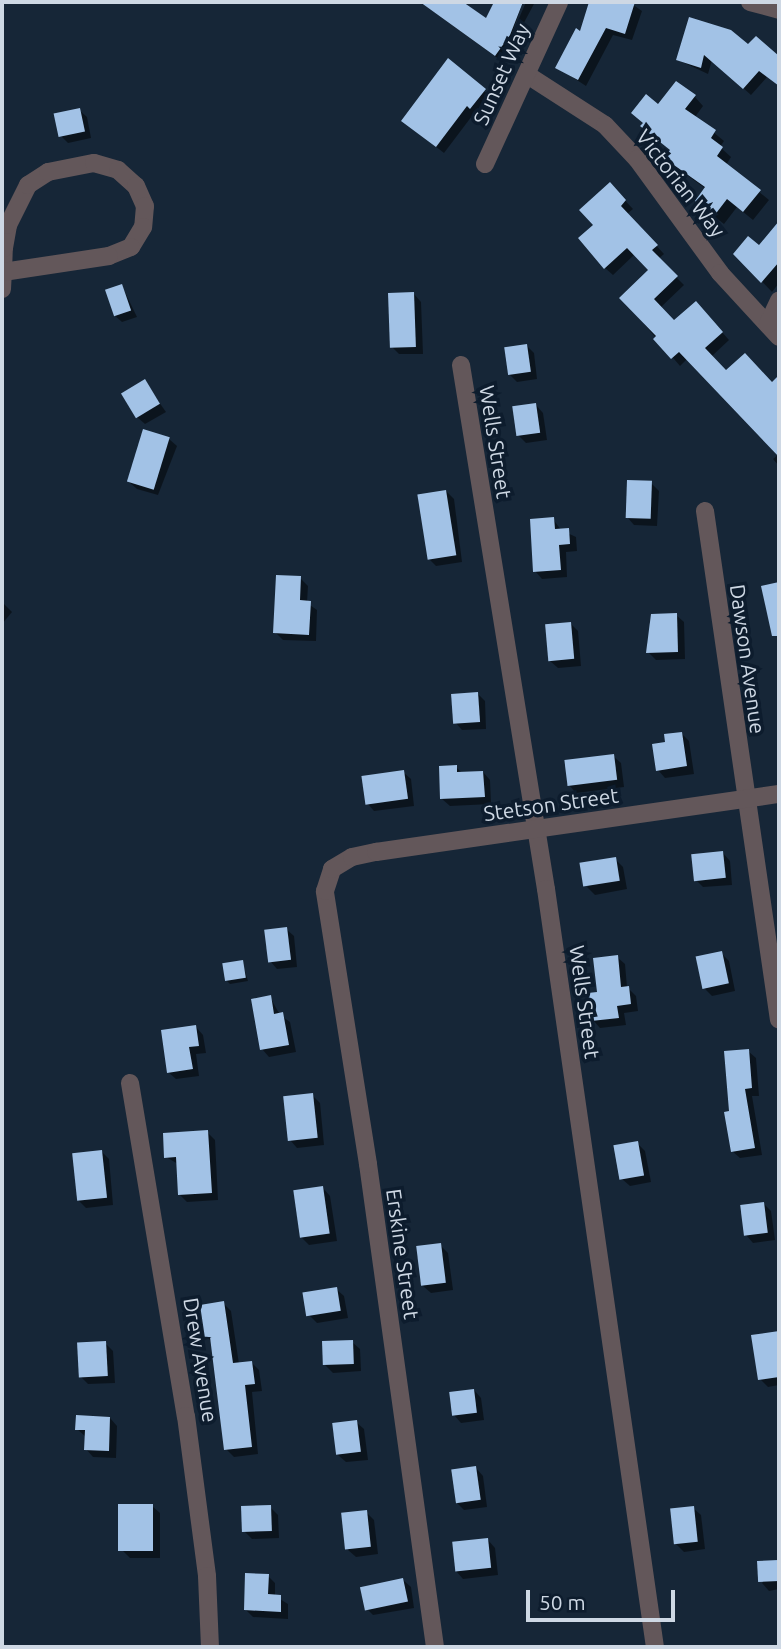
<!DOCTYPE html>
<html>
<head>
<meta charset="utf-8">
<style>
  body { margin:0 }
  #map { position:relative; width:781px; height:1649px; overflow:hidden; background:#162637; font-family:Ubuntu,sans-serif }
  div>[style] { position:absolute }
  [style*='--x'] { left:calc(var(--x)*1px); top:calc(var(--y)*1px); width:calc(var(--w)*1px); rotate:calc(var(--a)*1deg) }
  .shadow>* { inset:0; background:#0007 }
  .building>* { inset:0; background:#a2c2e6; transform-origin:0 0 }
  .minor>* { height:18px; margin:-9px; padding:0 9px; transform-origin:9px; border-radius:9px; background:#63575a }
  span { translate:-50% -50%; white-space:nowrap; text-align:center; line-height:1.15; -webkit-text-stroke:7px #0d1c2d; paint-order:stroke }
  .street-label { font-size:21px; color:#ced8e4 }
  .frame { position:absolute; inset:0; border:4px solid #ced8e4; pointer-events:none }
  .scale { position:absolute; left:526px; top:1590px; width:149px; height:32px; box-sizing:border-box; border:4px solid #ced8e4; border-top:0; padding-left:9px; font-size:21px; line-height:24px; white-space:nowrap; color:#ced8e4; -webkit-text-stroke:5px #0d1c2d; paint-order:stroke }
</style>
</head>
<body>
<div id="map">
  <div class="shadow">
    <i style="clip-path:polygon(420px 2px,463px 2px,486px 21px,496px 2px,523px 2px,508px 44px,526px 2px,535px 2px,503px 62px)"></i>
    <i style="clip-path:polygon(591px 2px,629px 2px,642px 11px,632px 40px,613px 35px,586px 86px,557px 67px,581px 34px)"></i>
    <i style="clip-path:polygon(730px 31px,748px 47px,756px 38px,779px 58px,779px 86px,767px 77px,751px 95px,712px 60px,708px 74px,678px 60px)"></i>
    <i style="clip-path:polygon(448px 61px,492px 98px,479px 115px,475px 112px,444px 153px,403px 121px)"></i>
    <i style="clip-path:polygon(695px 97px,703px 106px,695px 117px,724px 141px,720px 147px,731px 157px,726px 165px,769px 200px,753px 220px,737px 207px,724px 224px,706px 210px,697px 201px,706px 189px,676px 167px,667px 158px,672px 151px,642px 126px,659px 106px)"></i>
    <i style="clip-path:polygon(79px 110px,87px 117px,91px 138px,68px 143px,60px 135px)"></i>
    <i style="clip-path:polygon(617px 192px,633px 209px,627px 214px,664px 254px,658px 259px,684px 285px,660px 308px,674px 322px,703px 311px,729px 340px,712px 356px,726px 373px,745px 355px,779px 390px,779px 466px,773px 459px,779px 454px,687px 359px,680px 366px,622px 298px,650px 270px,635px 254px,613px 275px,605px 268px,595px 225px)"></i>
    <i style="clip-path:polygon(779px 224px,779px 283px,772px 292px,736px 254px,759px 248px)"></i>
    <i style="clip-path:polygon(122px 286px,137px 317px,122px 322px,114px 315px)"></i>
    <i style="clip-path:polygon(414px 294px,421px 302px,423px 354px,399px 354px,392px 347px)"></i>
    <i style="clip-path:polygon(526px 345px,534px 353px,537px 379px,517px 382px,509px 374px)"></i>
    <i style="clip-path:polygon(144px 381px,166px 412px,145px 424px,137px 417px)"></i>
    <i style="clip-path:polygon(536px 405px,543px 413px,547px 440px,526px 443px,518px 435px)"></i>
    <i style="clip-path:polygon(144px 431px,169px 439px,177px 446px,158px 495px,137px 489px,129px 482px)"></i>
    <i style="clip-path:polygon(651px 483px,659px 491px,657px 526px,634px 525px,627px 517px)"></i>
    <i style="clip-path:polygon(446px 491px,454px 499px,462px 562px,436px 566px,428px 558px)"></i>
    <i style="clip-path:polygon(553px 519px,561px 530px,576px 537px,577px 551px,566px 552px,567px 577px,542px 579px,535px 571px)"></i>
    <i style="clip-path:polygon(300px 578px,308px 586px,307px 603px,317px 610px,316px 641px,283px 640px,275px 632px)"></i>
    <i style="clip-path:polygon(2px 602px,12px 612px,2px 624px)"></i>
    <i style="clip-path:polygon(676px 615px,684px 622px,685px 659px,656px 660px,648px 652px)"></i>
    <i style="clip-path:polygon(570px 623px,578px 631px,581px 666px,558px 668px,550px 661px)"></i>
    <i style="clip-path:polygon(2px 671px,4px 673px,2px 705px)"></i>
    <i style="clip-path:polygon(477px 693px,485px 701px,486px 729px,462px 730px,455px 722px)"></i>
    <i style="clip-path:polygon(681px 733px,689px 741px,694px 774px,665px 778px,658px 770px,667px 743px)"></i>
    <i style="clip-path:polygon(613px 756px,621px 763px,624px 787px,576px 793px,569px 785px)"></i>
    <i style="clip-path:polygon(456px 767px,462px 773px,483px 772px,490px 780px,491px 804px,450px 806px,442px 799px)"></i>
    <i style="clip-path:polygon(403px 772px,411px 779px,414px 806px,374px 811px,367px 803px)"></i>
    <i style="clip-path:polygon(723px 853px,730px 861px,732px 885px,703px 887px,695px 879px)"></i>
    <i style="clip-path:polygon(615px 859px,623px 867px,627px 889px,595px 895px,587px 887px)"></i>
    <i style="clip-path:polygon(286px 929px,294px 936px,297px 967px,277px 969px,270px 961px)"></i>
    <i style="clip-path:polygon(721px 953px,729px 961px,735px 991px,712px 996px,704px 988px)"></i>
    <i style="clip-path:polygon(617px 957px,625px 964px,627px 987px,636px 996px,638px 1011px,624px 1013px,626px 1025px,600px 1028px,593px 1020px,599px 993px)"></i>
    <i style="clip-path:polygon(242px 962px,248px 981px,230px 984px,226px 980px)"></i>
    <i style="clip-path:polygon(270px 997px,280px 1015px,290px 1022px,296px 1052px,269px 1057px,262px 1049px)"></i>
    <i style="clip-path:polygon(196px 1027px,203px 1035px,206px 1053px,196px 1054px,199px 1076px,176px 1079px,168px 1072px)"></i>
    <i style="clip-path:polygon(748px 1051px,756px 1058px,759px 1096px,752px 1096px,762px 1155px,740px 1158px,732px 1151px,731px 1112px)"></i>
    <i style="clip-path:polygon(312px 1095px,320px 1103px,324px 1145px,297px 1148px,290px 1140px)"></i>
    <i style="clip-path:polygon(207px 1132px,215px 1140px,218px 1200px,187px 1202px,180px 1195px,178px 1164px,166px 1157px)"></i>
    <i style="clip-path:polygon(637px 1143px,645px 1151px,651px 1182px,630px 1186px,622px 1179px)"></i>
    <i style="clip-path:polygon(101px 1151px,109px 1159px,113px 1205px,86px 1208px,78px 1200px)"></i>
    <i style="clip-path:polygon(323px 1188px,330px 1196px,337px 1241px,309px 1245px,301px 1237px)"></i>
    <i style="clip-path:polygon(764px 1204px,771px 1211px,775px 1240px,753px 1243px,746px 1235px)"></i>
    <i style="clip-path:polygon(440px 1245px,448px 1253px,453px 1290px,431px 1293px,423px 1286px)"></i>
    <i style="clip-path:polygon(336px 1289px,344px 1296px,348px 1318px,317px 1323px,309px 1315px)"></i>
    <i style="clip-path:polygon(223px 1303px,231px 1311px,239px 1364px,251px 1362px,259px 1370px,262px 1391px,252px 1392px,258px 1454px,234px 1457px,226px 1449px,212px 1342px,207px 1337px)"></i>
    <i style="clip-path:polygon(779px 1332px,779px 1385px,768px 1387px,760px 1379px,753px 1336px)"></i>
    <i style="clip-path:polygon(352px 1342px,360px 1349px,361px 1371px,333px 1373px,325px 1365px)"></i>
    <i style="clip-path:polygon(105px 1343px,113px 1351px,115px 1383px,88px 1384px,81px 1377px)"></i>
    <i style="clip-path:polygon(474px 1390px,481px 1398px,484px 1420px,461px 1423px,454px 1415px)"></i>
    <i style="clip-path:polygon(110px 1418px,117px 1426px,116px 1458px,93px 1457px,86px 1449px,86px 1437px,77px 1429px)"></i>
    <i style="clip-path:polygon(356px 1422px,364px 1429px,368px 1460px,346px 1462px,338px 1455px)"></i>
    <i style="clip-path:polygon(476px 1468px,483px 1476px,487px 1507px,464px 1510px,456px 1502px)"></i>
    <i style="clip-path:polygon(152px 1506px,160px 1513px,160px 1558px,130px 1558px,122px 1550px)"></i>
    <i style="clip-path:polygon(270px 1507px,278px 1515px,279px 1538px,252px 1539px,244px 1531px)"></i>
    <i style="clip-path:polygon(693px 1508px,701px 1515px,705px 1549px,684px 1552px,676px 1544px)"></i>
    <i style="clip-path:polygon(366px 1512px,374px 1520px,378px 1554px,356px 1557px,348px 1550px)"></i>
    <i style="clip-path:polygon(488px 1540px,495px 1548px,498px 1575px,463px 1579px,456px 1571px)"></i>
    <i style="clip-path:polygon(777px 1562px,779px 1589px,769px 1591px,762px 1583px)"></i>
    <i style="clip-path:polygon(268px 1576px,275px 1583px,275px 1596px,288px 1604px,288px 1619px,253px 1617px,246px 1610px)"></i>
    <i style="clip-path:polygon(403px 1580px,411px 1587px,414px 1608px,373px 1615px,365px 1607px)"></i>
  </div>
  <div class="building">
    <i style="clip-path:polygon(420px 2px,463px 2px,486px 18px,494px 2px,523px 2px,510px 35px,495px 56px)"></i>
    <i style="clip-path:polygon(589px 2px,635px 2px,625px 34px,606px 28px,578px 80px,555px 68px,576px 28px,580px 31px)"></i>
    <i style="clip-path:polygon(689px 17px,731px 30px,748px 44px,756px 36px,779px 56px,779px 86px,759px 71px,743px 89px,704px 55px,701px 68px,676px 60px)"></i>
    <i style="clip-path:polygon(448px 58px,486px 89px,470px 109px,467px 106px,436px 147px,401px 121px)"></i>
    <i style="clip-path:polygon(676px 81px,696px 95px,685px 109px,716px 130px,711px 138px,723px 147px,717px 156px,761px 190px,743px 212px,727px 199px,714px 216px,695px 201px,705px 187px,664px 158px,670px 150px,640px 126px,643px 123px,631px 113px,646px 94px,658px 104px)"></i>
    <i style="left:80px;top:108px;width:24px;height:27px;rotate:78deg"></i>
    <i style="clip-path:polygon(610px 182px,626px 200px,621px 206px,658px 245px,652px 250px,678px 276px,654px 299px,674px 320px,696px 301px,723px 332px,705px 348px,726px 370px,745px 353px,772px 382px,779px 375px,779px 457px,679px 352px,671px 359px,653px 339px,656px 336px,619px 298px,648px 270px,627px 248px,604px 269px,578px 238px,593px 225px,579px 210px)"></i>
    <i style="clip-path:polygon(779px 221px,779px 262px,761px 283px,733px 254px,748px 236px,759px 245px)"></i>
    <i style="left:122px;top:284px;width:28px;height:18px;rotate:71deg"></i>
    <i style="left:414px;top:292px;width:55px;height:26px;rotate:88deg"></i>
    <i style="left:527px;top:344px;width:28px;height:23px;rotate:82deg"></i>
    <i style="left:145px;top:379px;width:29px;height:28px;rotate:59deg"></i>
    <i style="left:536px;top:403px;width:30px;height:24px;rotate:82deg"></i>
    <i style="left:143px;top:429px;width:28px;height:55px;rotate:17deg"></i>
    <i style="left:627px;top:480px;width:25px;height:38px;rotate:2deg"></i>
    <i style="left:446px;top:490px;width:66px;height:29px;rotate:81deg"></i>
    <i style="clip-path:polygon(554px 517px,555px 529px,569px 528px,570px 544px,559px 545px,561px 570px,533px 572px,530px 519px)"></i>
    <i style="clip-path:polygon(276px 575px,301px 576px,300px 600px,311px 601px,309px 635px,273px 633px)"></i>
    <i style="clip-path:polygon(779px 582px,779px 636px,772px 636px,761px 586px)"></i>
    <i style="clip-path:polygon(677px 613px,678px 652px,646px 653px,651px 614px)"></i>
    <i style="left:571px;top:622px;width:37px;height:26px;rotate:85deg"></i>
    <i style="left:478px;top:692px;width:30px;height:27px;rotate:86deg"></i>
    <i style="clip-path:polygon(682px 732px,687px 766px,656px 771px,652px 744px,665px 742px,664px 734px)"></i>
    <i style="left:614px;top:754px;width:26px;height:50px;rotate:83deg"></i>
    <i style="clip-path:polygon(457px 765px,457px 772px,483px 771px,485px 797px,440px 799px,439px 766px)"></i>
    <i style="left:404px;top:770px;width:29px;height:43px;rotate:82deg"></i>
    <i style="left:723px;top:851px;width:27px;height:32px;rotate:84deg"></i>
    <i style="left:616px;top:857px;width:24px;height:37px;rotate:81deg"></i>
    <i style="left:287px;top:927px;width:33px;height:23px;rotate:83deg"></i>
    <i style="left:722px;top:951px;width:33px;height:27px;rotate:78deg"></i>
    <i style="clip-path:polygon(618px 955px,621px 987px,629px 986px,631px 1004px,617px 1006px,619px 1018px,591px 1021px,588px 993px,597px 992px,593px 958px)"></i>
    <i style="left:243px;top:960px;width:18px;height:21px;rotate:81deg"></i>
    <i style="clip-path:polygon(271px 995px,274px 1014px,283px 1012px,289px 1045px,260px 1050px,251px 999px)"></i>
    <i style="clip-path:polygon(196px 1025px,199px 1046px,189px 1047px,193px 1069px,167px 1073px,161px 1030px)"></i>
    <i style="clip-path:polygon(749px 1049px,752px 1088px,745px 1089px,755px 1148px,731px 1152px,724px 1112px,729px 1111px,724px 1051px)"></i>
    <i style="left:313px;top:1093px;width:45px;height:30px;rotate:84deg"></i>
    <i style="clip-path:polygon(208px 1130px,212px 1193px,178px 1195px,176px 1157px,164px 1158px,163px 1133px)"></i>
    <i style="left:638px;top:1141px;width:35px;height:25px;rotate:80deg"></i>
    <i style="left:102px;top:1150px;width:48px;height:30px;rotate:84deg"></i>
    <i style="left:323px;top:1186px;width:48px;height:30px;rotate:82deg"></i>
    <i style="left:764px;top:1202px;width:31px;height:24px;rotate:83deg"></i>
    <i style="left:441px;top:1243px;width:40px;height:25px;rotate:83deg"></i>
    <i style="left:337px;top:1287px;width:24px;height:35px;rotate:81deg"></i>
    <i style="clip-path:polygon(224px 1301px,233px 1363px,252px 1361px,255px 1384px,245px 1385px,252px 1447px,224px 1450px,210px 1337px,205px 1338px,200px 1305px)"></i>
    <i style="clip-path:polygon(779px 1331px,779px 1377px,758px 1380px,751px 1335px)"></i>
    <i style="left:353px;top:1340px;width:24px;height:31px;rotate:88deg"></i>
    <i style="left:106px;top:1341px;width:35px;height:29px;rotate:87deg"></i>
    <i style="left:474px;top:1389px;width:24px;height:25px;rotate:83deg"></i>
    <i style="clip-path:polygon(76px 1415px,110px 1417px,109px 1451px,84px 1450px,85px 1430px,75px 1430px)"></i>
    <i style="left:357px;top:1420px;width:32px;height:25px;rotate:83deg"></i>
    <i style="left:476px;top:1466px;width:34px;height:25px;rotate:82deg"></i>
    <i style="left:118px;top:1504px;width:35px;height:47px"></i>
    <i style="left:271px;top:1505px;width:26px;height:30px;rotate:88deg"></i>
    <i style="left:694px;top:1506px;width:36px;height:24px;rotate:84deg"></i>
    <i style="left:367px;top:1510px;width:37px;height:26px;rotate:84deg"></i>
    <i style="left:488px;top:1538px;width:30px;height:36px;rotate:84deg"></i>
    <i style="left:778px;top:1560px;width:21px;height:21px;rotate:87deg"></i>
    <i style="clip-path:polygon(245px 1573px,269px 1574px,268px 1594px,281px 1595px,281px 1612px,244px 1610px)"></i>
    <i style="left:403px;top:1578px;width:24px;height:44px;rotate:78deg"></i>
  </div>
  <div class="minor">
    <i style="--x:750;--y:2;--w:30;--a:15"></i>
    <i style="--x:529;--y:76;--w:90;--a:32.8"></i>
    <i style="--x:605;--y:125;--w:47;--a:46.7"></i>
    <i style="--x:637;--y:159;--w:141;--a:53.9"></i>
    <i style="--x:720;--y:273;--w:87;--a:47.3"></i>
    <i style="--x:485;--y:164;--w:178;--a:-65.4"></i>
    <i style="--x:2;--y:289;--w:17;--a:-87"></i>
    <i style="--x:3;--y:272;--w:24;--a:-88"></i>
    <i style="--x:4;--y:248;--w:23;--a:-80"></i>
    <i style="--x:8;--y:225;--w:45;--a:-63.4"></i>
    <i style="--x:28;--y:185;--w:24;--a:-33"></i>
    <i style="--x:48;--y:172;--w:47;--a:-11.1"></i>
    <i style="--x:94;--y:163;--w:25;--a:16"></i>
    <i style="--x:118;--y:170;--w:24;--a:42"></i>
    <i style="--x:136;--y:186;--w:22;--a:66"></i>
    <i style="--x:145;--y:206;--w:21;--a:95"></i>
    <i style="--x:143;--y:227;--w:23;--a:121"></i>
    <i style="--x:131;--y:247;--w:24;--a:158"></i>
    <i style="--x:109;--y:256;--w:107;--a:171.4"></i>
    <i style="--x:768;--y:324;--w:26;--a:-65"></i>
    <i style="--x:461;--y:365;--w:531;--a:80.79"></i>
    <i style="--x:546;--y:889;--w:766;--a:81.82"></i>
    <i style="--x:705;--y:511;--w:514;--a:81.73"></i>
    <i style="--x:130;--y:1083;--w:338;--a:80.5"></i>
    <i style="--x:186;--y:1416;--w:161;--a:82.5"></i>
    <i style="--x:207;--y:1576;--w:71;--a:87.6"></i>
    <i style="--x:435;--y:1647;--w:488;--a:-97.9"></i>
    <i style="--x:368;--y:1164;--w:276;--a:-99"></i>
    <i style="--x:325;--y:891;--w:23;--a:-72"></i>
    <i style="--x:332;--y:869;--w:23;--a:-31"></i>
    <i style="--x:352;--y:857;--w:25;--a:-12"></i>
    <i style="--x:376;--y:852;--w:407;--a:-8.2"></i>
  </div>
  <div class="street-label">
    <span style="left:501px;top:74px;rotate:-66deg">Sunset Way</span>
    <span style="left:681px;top:183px;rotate:52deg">Victorian Way</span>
    <span style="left:496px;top:442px;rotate:81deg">Wells Street</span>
    <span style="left:748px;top:659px;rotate:82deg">Dawson Avenue</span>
    <span style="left:551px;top:804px;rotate:-8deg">Stetson Street</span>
    <span style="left:585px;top:1002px;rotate:82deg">Wells Street</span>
    <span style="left:403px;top:1254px;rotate:82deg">Erskine Street</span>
    <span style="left:201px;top:1360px;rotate:81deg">Drew Avenue</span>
  </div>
  <div class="frame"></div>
  <div class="scale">50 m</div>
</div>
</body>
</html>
